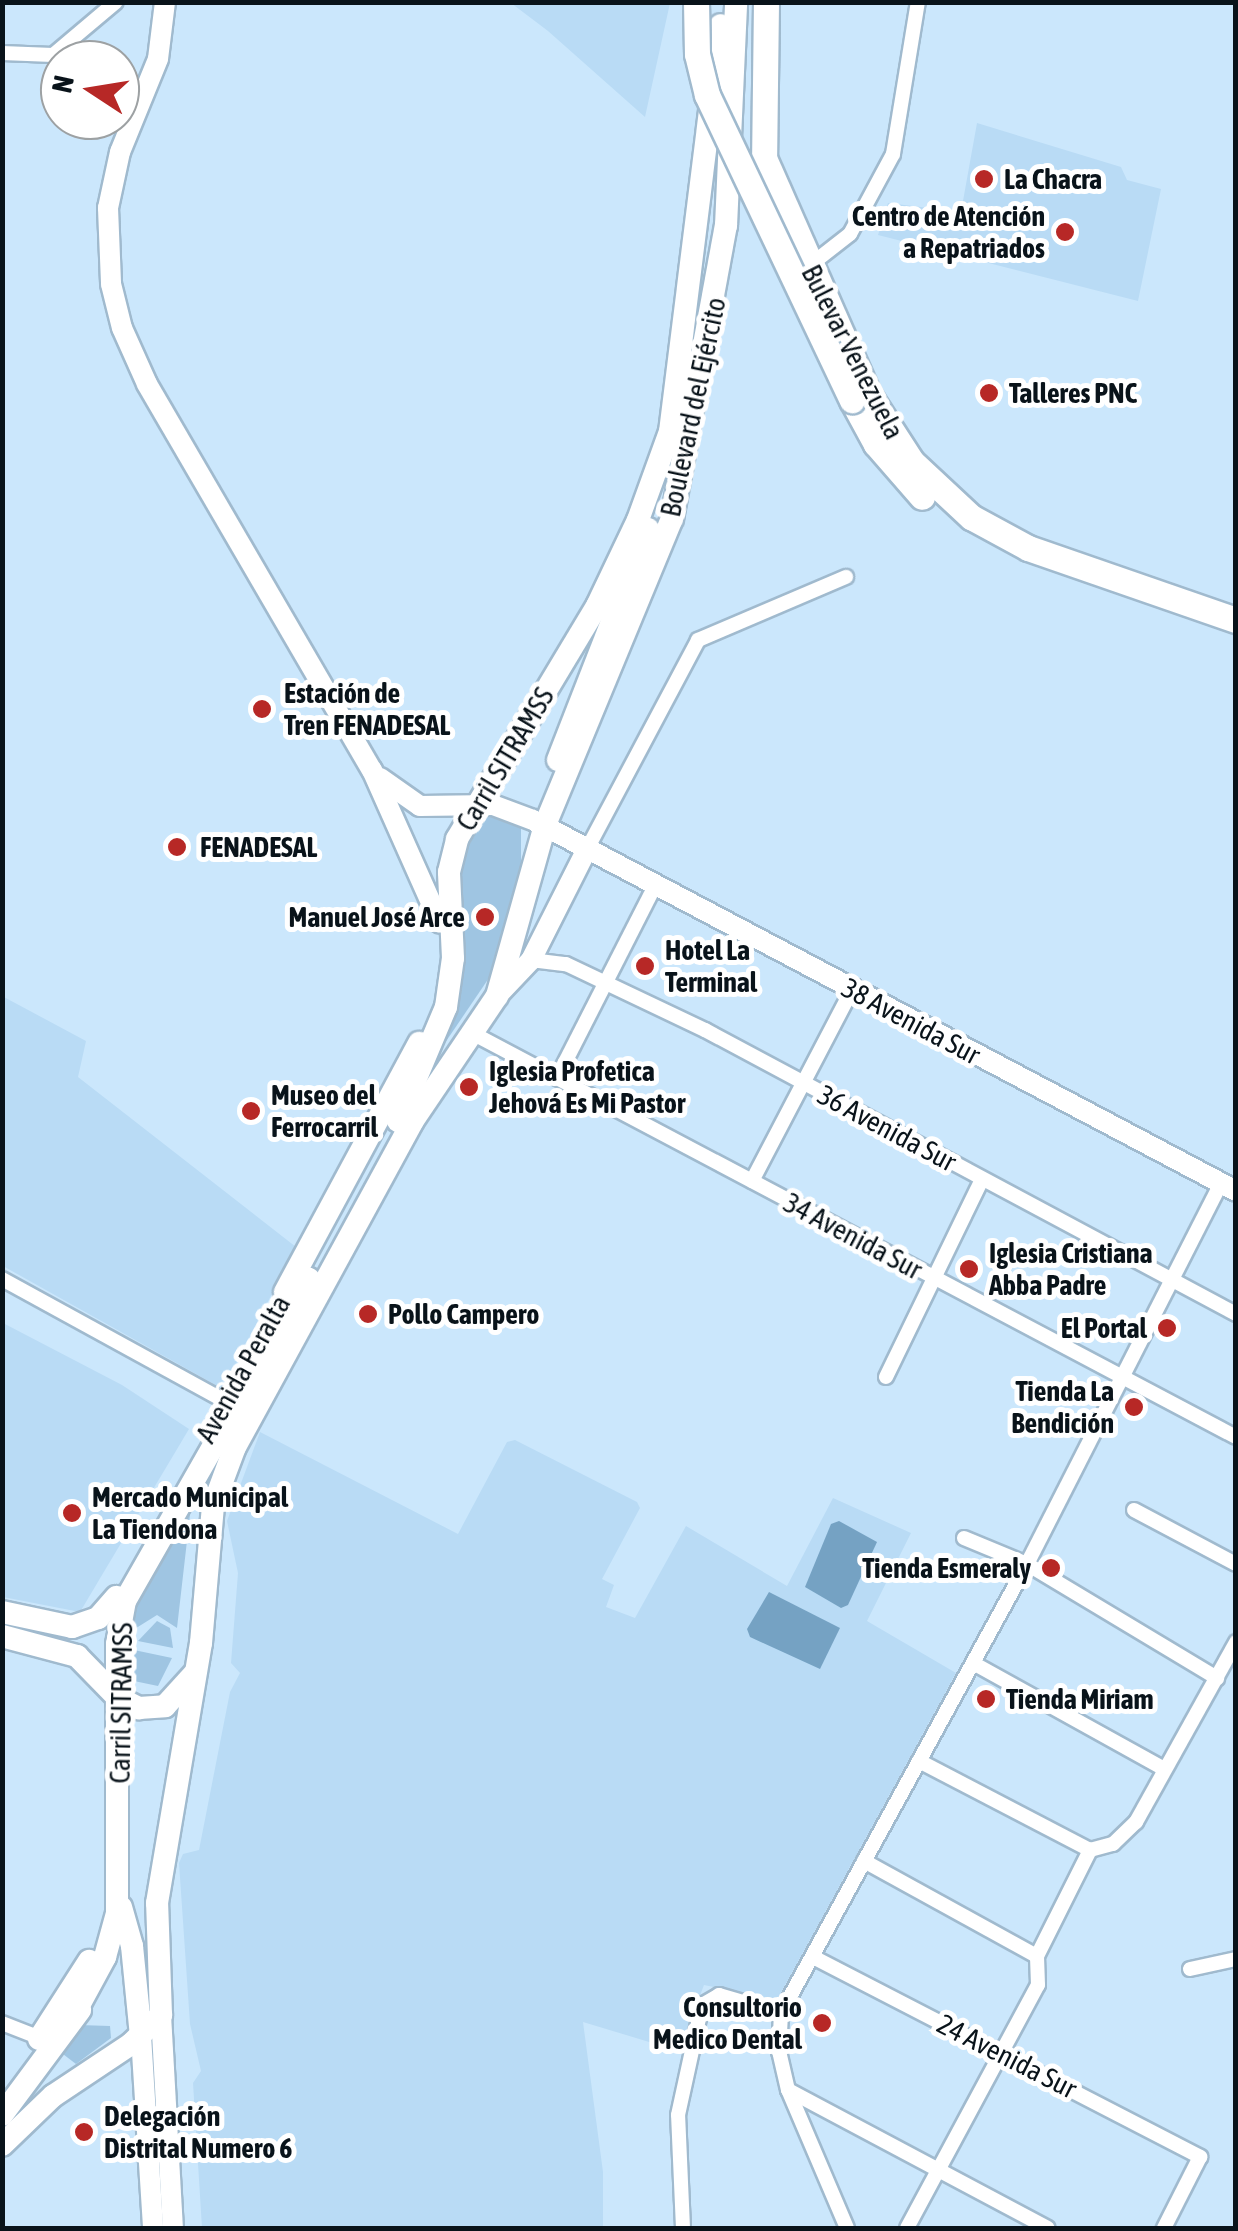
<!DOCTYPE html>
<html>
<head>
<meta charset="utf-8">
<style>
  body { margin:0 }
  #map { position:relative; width:1238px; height:2231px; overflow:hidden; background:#cbe7fc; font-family:"Asap Condensed",sans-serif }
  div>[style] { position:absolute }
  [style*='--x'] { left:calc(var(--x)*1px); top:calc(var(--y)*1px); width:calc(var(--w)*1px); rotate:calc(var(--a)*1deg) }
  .built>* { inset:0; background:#b9dbf5 }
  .green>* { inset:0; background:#9fc5e2 }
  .water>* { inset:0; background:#75a2c3 }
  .roads { filter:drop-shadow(2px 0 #a0bace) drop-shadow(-2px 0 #a0bace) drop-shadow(0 2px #a0bace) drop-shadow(0 -2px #a0bace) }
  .street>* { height:14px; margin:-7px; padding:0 7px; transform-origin:7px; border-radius:7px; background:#fff }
  .secondary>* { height:20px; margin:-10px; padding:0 10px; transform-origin:10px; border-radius:10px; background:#fff }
  .primary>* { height:22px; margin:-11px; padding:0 11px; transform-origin:11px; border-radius:11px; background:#fff }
  .highway>* { height:25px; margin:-12.5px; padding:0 12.5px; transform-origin:12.5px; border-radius:12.5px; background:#fff }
  .bridges { filter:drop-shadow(2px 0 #a0bace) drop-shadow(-2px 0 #a0bace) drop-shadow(0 2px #a0bace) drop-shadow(0 -2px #a0bace) }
  .highway-bridge>* { height:25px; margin:-12.5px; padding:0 12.5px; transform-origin:12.5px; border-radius:12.5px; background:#fff }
  .dots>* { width:28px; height:28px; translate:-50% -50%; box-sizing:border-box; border:5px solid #fff; border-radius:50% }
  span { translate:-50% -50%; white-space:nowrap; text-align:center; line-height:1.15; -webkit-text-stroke:10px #fff; paint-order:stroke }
  .poi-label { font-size:28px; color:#09131a; font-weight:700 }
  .left { translate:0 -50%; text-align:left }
  .right { translate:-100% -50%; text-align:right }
  .street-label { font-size:28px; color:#09131a }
  .frame { position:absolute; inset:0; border:5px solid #09131a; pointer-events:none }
  .north { position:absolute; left:40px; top:40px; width:100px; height:100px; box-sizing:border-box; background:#fff; border:2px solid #9da1a3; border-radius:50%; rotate:282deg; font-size:28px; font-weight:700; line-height:40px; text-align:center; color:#09131a }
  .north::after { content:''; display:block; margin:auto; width:35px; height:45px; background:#b72826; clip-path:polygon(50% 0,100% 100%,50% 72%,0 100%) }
</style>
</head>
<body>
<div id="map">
  <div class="built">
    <i style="clip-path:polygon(511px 3px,670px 3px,645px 117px,548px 31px)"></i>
    <i style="clip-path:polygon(977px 123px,1121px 167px,1127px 180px,1161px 189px,1138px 301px,878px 235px,888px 203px,961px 212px)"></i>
    <i style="clip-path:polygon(2px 996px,86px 1041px,78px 1077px,296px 1247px,223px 1389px,3px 1266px)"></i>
    <i style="clip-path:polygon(3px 1323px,122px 1385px,189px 1429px,80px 1612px,3px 1597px)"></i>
    <i style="clip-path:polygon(260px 1432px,458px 1534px,507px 1442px,515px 1440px,637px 1502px,640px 1508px,602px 1579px,614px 1585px,606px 1607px,635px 1618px,686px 1526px,787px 1586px,833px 1498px,911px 1533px,867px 1621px,956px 1673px,777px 2000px,704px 1985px,679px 2051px,583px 2022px,603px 2172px,603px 2228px,202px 2228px,193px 2083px,201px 2071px,190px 2024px,179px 1863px,183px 1854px,199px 1850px,230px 1692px,240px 1673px,231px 1663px,238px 1573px,227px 1521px)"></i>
  </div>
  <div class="green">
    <i style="clip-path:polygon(489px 813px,521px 824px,521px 869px,491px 975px,432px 1062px,454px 868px)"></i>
    <i style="clip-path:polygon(191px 1506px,177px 1628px,157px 1615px,133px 1630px,136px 1601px)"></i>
    <i style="clip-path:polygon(157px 1621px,170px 1628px,173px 1648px,138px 1641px)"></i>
    <i style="clip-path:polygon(134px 1650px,172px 1658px,158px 1686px,134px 1681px)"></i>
    <i style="clip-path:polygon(79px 2025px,110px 2026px,111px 2038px,76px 2064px,59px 2051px)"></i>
  </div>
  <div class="water">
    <i style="clip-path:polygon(839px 1521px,877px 1542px,848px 1605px,841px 1608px,805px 1587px,831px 1524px)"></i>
    <i style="clip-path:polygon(769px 1592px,840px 1628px,820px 1669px,750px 1637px,747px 1629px)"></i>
  </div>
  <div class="roads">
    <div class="street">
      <i style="--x:2;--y:53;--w:51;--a:2.2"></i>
      <i style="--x:53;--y:55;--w:82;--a:-40.1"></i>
      <i style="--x:809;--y:266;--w:52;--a:-38"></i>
      <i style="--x:850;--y:234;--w:91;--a:-61.7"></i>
      <i style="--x:893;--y:154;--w:154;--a:-80.7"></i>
      <i style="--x:586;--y:851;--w:239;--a:-62"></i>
      <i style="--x:698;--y:640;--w:161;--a:-23.1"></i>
      <i style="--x:531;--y:960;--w:35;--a:7"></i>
      <i style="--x:566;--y:964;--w:154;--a:25.4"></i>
      <i style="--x:705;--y:1030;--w:602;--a:28.14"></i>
      <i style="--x:472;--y:1033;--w:864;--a:27.87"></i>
      <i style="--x:557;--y:1078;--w:216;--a:-63"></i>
      <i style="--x:752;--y:1181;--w:216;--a:-62.4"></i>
      <i style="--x:2;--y:1279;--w:256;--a:28.7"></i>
      <i style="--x:886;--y:1377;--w:220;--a:-64.1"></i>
      <i style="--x:1134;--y:1510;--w:115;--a:27.9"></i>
      <i style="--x:964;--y:1538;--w:68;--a:22.4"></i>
      <i style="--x:1027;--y:1564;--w:222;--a:31"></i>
      <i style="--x:973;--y:1663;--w:218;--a:29"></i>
      <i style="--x:919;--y:1761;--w:193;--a:27.5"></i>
      <i style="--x:864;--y:1861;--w:197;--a:28.8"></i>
      <i style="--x:813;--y:1957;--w:436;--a:27.3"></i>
      <i style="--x:1200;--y:2157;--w:80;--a:116.9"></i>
      <i style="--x:1190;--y:1969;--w:47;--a:-12.3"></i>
      <i style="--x:2;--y:2023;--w:41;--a:21.5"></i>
      <i style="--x:788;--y:2090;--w:294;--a:28"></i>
      <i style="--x:683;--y:2228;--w:113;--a:-92.5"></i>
      <i style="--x:678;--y:2115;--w:113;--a:-77.7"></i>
      <i style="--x:702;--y:2005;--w:20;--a:-30"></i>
      <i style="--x:719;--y:1995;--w:65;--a:16.2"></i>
      <i style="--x:847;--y:2228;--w:150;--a:-113.1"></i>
      <i style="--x:788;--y:2090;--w:39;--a:-103"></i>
      <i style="--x:779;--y:2052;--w:39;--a:-87"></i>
      <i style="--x:781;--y:2013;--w:512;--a:-61.28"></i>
      <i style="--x:1027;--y:1564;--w:428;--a:-63"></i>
      <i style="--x:907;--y:2228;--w:276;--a:-61.7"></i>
      <i style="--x:1038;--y:1985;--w:29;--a:-92"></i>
      <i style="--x:1037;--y:1956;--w:119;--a:-63.4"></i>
      <i style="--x:1090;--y:1850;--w:24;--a:-15"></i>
      <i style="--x:1113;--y:1844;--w:32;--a:-44"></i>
      <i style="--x:1136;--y:1822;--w:206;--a:-60.9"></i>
    </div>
    <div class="secondary">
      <i style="--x:165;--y:2;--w:57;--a:97"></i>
      <i style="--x:158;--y:59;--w:100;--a:112.2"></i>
      <i style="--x:120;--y:152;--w:57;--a:102.1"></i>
      <i style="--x:108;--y:208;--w:76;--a:87.7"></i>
      <i style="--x:111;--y:284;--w:45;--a:76"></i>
      <i style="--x:122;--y:328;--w:61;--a:65.9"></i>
      <i style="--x:147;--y:384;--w:447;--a:59.8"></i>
      <i style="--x:372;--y:770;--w:167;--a:66"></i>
      <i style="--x:380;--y:778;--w:49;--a:35"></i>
      <i style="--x:420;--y:806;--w:73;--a:-0.8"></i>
      <i style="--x:493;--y:805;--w:43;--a:20.6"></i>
      <i style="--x:533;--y:820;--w:795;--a:27.82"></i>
      <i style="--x:497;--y:996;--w:50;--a:-46.6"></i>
      <i style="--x:531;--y:960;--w:122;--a:-63.2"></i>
      <i style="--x:161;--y:2015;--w:213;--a:86.8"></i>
      <i style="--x:141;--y:2036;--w:192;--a:86.4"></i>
    </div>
    <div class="primary">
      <i style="--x:669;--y:440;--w:418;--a:-82.9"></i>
      <i style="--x:558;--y:760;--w:248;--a:-68.7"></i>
      <i style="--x:398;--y:1121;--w:124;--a:-67.2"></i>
      <i style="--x:446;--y:1007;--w:49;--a:-81.9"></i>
      <i style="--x:453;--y:958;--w:86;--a:-92.7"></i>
      <i style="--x:449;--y:872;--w:34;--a:-76"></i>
      <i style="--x:457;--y:839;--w:272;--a:-59"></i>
      <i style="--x:597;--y:606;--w:95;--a:-64.5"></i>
      <i style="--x:638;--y:520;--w:97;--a:-70.1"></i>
      <i style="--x:285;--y:1292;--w:283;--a:-61.7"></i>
      <i style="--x:2;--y:1612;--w:72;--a:12.1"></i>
      <i style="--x:72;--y:1627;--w:28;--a:-19"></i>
      <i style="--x:98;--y:1618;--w:28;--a:-49"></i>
      <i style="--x:2;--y:1636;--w:78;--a:14.9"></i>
      <i style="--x:77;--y:1656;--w:57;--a:45.7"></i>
      <i style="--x:117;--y:1697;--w:25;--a:27"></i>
      <i style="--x:139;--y:1708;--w:26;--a:-4"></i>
      <i style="--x:165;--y:1706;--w:45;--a:-47.7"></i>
      <i style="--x:121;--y:1907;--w:41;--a:74.2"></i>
      <i style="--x:132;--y:1946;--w:90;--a:84.3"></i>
      <i style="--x:71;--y:2020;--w:72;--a:-61.6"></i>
      <i style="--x:105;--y:1957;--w:46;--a:-74.7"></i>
      <i style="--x:117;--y:1913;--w:269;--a:-90"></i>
      <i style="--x:117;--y:1644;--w:44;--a:-79.5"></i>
      <i style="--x:125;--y:1601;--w:371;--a:-60.3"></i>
      <i style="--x:39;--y:2039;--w:93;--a:-57.3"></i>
      <i style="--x:2;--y:2115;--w:131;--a:-53.4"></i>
      <i style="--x:2;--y:2145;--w:71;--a:-43.9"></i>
      <i style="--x:53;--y:2096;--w:94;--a:-33.7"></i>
      <i style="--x:131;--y:2044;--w:42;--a:-44"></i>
      <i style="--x:161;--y:2015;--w:112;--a:-92"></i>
      <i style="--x:157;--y:1903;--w:264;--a:-80.4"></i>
      <i style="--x:201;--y:1643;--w:138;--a:-85"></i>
      <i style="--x:213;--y:1506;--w:63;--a:-69.6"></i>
      <i style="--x:235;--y:1447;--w:370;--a:-61.4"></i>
      <i style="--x:412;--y:1122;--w:152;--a:-56"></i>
      <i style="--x:497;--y:996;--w:178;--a:-74.3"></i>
      <i style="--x:545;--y:825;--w:331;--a:-67.5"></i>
      <i style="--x:672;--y:519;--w:298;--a:-79.6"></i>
      <i style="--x:726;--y:226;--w:224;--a:-87.4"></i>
    </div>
    <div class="highway">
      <i style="--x:766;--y:2;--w:156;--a:90.7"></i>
      <i style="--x:764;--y:158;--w:258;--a:66.2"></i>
      <i style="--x:868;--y:394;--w:81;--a:57.1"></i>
      <i style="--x:912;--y:462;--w:81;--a:43"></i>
      <i style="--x:971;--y:517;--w:65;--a:28.5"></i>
      <i style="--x:1028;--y:548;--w:220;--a:19.1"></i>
      <i style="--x:852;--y:400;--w:50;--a:61.4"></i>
      <i style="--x:876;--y:444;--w:70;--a:49"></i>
    </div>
  </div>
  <div class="bridges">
    <div class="highway-bridge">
      <i style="--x:696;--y:2;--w:52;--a:88.9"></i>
      <i style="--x:697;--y:54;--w:42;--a:76.3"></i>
      <i style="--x:707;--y:95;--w:338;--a:64.6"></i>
    </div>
  </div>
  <div class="dots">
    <i style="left:984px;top:179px;background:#b72826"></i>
    <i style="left:1065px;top:232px;background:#b72826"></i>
    <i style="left:989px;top:393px;background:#b72826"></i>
    <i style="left:262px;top:709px;background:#b72826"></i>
    <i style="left:177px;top:847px;background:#b72826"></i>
    <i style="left:485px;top:917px;background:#b72826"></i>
    <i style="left:645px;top:966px;background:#b72826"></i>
    <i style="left:469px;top:1087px;background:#b72826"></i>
    <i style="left:251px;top:1111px;background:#b72826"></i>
    <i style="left:969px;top:1269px;background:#b72826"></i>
    <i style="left:368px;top:1314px;background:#b72826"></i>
    <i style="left:1167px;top:1328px;background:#b72826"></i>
    <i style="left:1134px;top:1407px;background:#b72826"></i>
    <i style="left:72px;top:1513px;background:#b72826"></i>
    <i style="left:1051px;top:1568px;background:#b72826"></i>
    <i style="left:986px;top:1699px;background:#b72826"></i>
    <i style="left:822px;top:2023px;background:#b72826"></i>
    <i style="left:84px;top:2132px;background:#b72826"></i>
  </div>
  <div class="poi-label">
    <span class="left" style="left:1004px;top:179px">La Chacra</span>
    <span class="right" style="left:1045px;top:232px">Centro de Atención<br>a Repatriados</span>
    <span class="left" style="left:1009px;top:393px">Talleres PNC</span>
    <span class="left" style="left:284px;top:709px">Estación de<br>Tren FENADESAL</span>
    <span class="left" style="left:200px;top:847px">FENADESAL</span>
    <span class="right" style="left:465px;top:917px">Manuel José Arce</span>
    <span class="left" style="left:665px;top:966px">Hotel La<br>Terminal</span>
    <span class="left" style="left:489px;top:1087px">Iglesia Profetica<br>Jehová Es Mi Pastor</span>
    <span class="left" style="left:271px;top:1111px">Museo del<br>Ferrocarril</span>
    <span class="left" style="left:989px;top:1269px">Iglesia Cristiana<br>Abba Padre</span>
    <span class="left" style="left:388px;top:1314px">Pollo Campero</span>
    <span class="right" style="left:1147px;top:1328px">El Portal</span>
    <span class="right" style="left:1114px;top:1407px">Tienda La<br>Bendición</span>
    <span class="left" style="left:92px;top:1513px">Mercado Municipal<br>La Tiendona</span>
    <span class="right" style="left:1031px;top:1568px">Tienda Esmeraly</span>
    <span class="left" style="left:1006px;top:1699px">Tienda Miriam</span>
    <span class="right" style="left:802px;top:2023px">Consultorio<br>Medico Dental</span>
    <span class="left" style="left:104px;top:2132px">Delegación<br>Distrital Numero 6</span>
  </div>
  <div class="street-label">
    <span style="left:853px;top:352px;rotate:63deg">Bulevar Venezuela</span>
    <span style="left:693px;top:407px;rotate:-78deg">Boulevard del Ejército</span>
    <span style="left:505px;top:759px;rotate:-59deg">Carril SITRAMSS</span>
    <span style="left:911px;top:1021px;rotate:28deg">38 Avenida Sur</span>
    <span style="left:887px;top:1128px;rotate:28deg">36 Avenida Sur</span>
    <span style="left:853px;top:1236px;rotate:28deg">34 Avenida Sur</span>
    <span style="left:243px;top:1369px;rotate:-61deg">Avenida Peralta</span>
    <span style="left:121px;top:1703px;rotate:-89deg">Carril SITRAMSS</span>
    <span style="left:1007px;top:2056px;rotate:27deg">24 Avenida Sur</span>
  </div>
  <div class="frame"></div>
  <div class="north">N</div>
</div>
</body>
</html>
